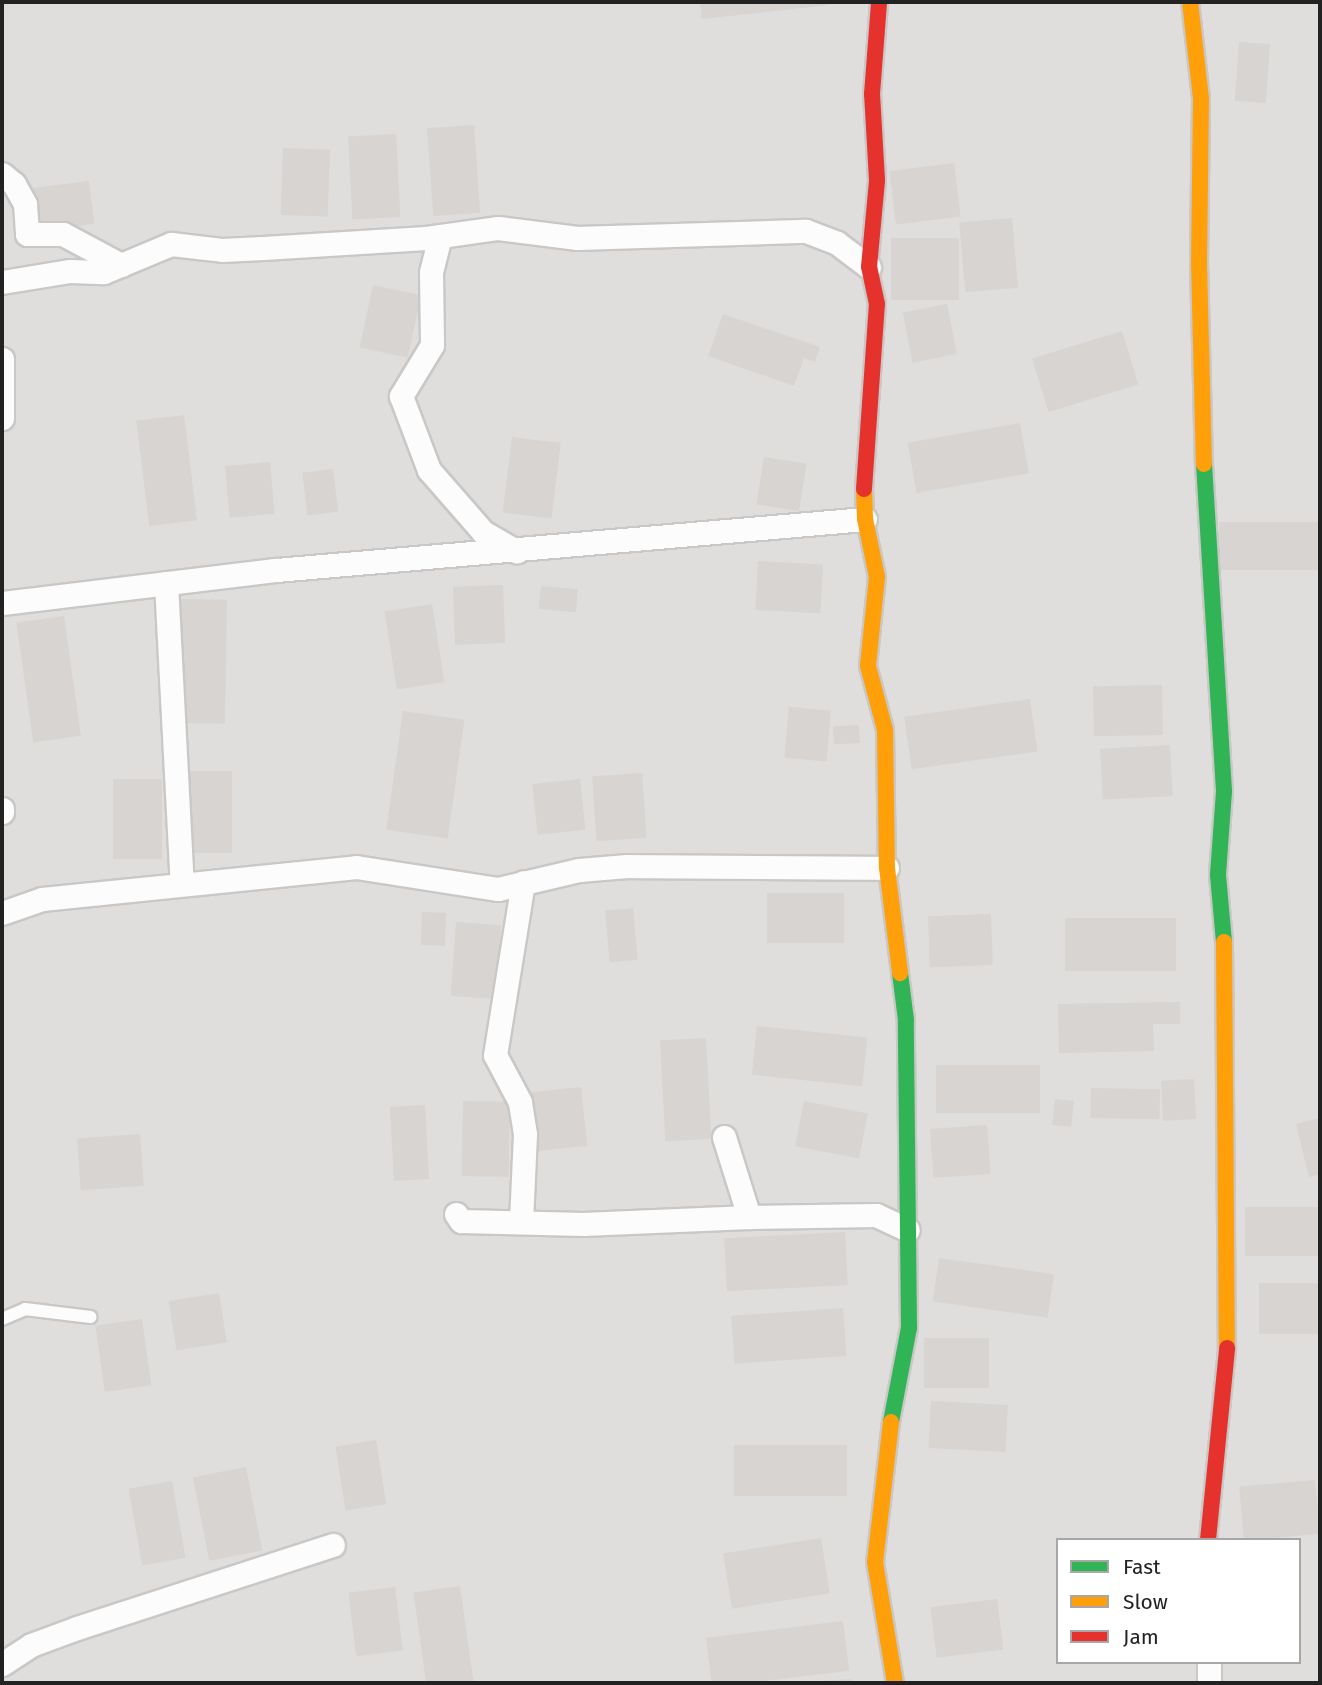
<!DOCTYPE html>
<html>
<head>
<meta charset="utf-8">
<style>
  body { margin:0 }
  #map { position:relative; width:1322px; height:1685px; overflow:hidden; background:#f0eeeb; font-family:"Fira Sans",sans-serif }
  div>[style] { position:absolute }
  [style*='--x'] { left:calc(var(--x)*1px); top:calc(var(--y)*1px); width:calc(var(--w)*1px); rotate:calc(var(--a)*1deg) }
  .residential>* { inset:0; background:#dfdedc }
  .building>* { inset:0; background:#d7d4d2; transform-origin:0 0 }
  .roads { filter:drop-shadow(2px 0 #c9c8c7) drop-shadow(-2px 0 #c9c8c7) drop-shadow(0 2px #c9c8c7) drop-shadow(0 -2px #c9c8c7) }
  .lane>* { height:12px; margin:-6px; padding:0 6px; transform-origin:6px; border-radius:6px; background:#fdfcfc }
  .street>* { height:23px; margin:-11.5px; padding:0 11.5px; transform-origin:11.5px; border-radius:11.5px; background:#fdfcfc }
  .fast>* { height:16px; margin:-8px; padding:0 8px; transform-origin:8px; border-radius:8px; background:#30b455 }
  .slow>* { height:16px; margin:-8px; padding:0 8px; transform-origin:8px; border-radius:8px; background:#ff9f0a }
  .jam>* { height:16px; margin:-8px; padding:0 8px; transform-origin:8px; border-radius:8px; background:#e5322d }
  span { translate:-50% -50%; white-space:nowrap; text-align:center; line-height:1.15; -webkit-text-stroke:5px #fff; paint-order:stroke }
  .frame { position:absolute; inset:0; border:4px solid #222; pointer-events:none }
  .legend { position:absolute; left:1056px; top:1538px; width:245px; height:126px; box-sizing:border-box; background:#fff; border:2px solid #a7a7a7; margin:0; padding:9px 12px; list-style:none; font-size:21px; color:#222 }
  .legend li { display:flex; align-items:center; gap:14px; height:35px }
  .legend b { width:35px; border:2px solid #a7a7a7 }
</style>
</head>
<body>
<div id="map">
  <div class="residential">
    <i style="clip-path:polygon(evenodd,2px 2px,1320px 2px,1320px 1683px,2px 1683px,2px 2px,1058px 1540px,1299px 1540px,1299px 1662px,1058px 1662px,1058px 1540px)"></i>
  </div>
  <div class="building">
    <i style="clip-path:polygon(700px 2px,828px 2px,829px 5px,702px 19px)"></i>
    <i style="left:1239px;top:42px;width:31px;height:59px;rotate:4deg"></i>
    <i style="left:474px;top:125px;width:88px;height:47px;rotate:86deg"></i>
    <i style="left:396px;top:134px;width:83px;height:48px;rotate:87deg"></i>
    <i style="left:283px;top:148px;width:47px;height:67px;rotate:2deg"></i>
    <i style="left:954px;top:163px;width:54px;height:65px;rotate:83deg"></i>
    <i style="left:89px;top:181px;width:43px;height:65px;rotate:83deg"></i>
    <i style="left:1012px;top:218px;width:70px;height:53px;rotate:85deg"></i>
    <i style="left:891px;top:238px;width:68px;height:62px"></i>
    <i style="left:373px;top:285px;width:49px;height:64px;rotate:12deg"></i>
    <i style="left:947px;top:304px;width:51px;height:45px;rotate:79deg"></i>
    <i style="clip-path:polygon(723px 314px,820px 347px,815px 362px,804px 358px,794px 386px,708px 356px)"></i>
    <i style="left:1122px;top:331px;width:56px;height:94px;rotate:73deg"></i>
    <i style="left:184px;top:415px;width:106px;height:48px;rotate:83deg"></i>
    <i style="left:1020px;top:423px;width:51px;height:114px;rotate:80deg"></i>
    <i style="left:512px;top:437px;width:49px;height:76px;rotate:7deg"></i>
    <i style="left:764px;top:457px;width:43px;height:48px;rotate:9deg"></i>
    <i style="left:270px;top:462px;width:52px;height:45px;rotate:85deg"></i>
    <i style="left:333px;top:469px;width:43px;height:31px;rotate:83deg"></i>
    <i style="left:1320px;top:522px;width:48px;height:101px;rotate:90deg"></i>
    <i style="left:758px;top:561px;width:65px;height:49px;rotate:3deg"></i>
    <i style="left:503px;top:585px;width:58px;height:50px;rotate:88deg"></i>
    <i style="left:541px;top:586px;width:37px;height:23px;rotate:5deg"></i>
    <i style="left:177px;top:599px;width:50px;height:124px;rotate:1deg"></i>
    <i style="left:432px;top:604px;width:79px;height:48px;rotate:81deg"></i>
    <i style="left:64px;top:616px;width:121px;height:48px;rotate:82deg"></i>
    <i style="left:1162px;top:685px;width:50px;height:69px;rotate:89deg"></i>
    <i style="left:1030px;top:699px;width:53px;height:127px;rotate:82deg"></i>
    <i style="left:789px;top:707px;width:42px;height:51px;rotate:5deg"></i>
    <i style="left:403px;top:711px;width:62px;height:120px;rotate:8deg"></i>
    <i style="left:859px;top:725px;width:18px;height:26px;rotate:87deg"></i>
    <i style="left:1170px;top:745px;width:51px;height:70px;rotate:87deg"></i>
    <i style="left:183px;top:771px;width:49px;height:82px"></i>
    <i style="left:642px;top:773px;width:65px;height:50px;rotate:86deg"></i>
    <i style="left:113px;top:779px;width:49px;height:80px"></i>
    <i style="left:580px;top:779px;width:51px;height:48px;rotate:84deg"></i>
    <i style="left:767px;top:893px;width:77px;height:50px"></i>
    <i style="left:633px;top:908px;width:52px;height:28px;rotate:85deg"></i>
    <i style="left:422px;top:912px;width:24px;height:33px;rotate:2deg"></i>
    <i style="left:991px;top:914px;width:51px;height:63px;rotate:88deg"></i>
    <i style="left:1176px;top:918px;width:53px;height:111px;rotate:90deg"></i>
    <i style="left:456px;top:922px;width:45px;height:74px;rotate:4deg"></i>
    <i style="clip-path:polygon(1180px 1002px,1180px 1024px,1153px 1024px,1154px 1051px,1059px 1053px,1058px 1004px)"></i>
    <i style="left:757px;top:1026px;width:111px;height:49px;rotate:6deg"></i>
    <i style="left:706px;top:1038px;width:101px;height:46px;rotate:87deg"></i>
    <i style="left:936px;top:1065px;width:104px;height:48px"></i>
    <i style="left:1194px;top:1079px;width:40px;height:33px;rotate:87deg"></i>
    <i style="left:581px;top:1087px;width:59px;height:57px;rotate:84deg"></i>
    <i style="left:1091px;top:1088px;width:69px;height:30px;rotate:1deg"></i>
    <i style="left:1055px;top:1099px;width:19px;height:26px;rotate:6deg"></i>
    <i style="left:463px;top:1101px;width:47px;height:75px;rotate:1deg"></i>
    <i style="left:804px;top:1101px;width:65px;height:46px;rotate:11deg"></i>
    <i style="left:425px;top:1105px;width:74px;height:35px;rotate:87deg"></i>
    <i style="clip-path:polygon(1320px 1118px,1320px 1174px,1309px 1177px,1296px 1124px)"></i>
    <i style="left:987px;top:1125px;width:49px;height:57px;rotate:86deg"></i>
    <i style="left:140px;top:1134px;width:52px;height:63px;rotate:86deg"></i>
    <i style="left:1320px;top:1207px;width:49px;height:75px;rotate:90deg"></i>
    <i style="left:845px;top:1232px;width:53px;height:121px;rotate:87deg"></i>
    <i style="left:939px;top:1258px;width:116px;height:44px;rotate:8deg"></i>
    <i style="left:1320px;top:1283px;width:51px;height:61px;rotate:90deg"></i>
    <i style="left:219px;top:1293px;width:50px;height:51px;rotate:81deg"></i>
    <i style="left:843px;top:1308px;width:48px;height:112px;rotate:86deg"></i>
    <i style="left:142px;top:1319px;width:67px;height:47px;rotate:82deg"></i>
    <i style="left:989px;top:1338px;width:50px;height:65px;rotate:90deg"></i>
    <i style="left:931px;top:1401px;width:77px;height:47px;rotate:3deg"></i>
    <i style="left:376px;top:1440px;width:65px;height:41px;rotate:81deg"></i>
    <i style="left:734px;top:1445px;width:113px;height:51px"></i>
    <i style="left:246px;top:1467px;width:85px;height:54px;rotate:79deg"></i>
    <i style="left:1315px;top:1480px;width:54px;height:76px;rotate:85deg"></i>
    <i style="left:172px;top:1481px;width:78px;height:44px;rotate:80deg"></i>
    <i style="left:821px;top:1538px;width:56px;height:99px;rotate:81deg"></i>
    <i style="left:460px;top:1586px;width:98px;height:47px;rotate:82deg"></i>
    <i style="left:395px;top:1587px;width:64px;height:47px;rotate:83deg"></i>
    <i style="left:997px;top:1599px;width:51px;height:67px;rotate:83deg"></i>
    <i style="left:843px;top:1621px;width:50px;height:138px;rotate:83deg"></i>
    <i style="clip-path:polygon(851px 1679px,851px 1683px,824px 1683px,824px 1681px)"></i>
  </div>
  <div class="roads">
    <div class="lane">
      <i style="--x:2;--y:1319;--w:25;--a:-23"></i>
      <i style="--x:25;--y:1309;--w:66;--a:6.9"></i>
    </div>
    <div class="street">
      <i style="--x:2;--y:174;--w:16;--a:40"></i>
      <i style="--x:14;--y:184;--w:23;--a:61"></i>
      <i style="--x:25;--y:204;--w:30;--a:86"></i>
      <i style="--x:27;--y:234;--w:36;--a:0"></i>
      <i style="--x:63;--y:234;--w:66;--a:28.1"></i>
      <i style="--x:440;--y:236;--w:37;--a:104"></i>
      <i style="--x:431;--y:272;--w:73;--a:89.2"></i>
      <i style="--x:432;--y:345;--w:60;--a:121.3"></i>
      <i style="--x:401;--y:396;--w:79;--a:69.3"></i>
      <i style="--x:429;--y:470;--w:82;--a:48.9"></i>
      <i style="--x:483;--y:532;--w:39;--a:30"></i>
      <i style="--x:2;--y:282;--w:69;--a:-9.2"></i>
      <i style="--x:70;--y:271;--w:34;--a:2"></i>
      <i style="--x:104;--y:272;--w:73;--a:-22.7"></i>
      <i style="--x:171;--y:244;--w:51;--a:6.7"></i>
      <i style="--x:222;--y:250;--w:41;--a:-2.8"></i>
      <i style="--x:263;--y:248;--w:163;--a:-3.5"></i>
      <i style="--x:426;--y:238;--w:73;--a:-7.9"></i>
      <i style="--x:498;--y:228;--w:80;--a:7.2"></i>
      <i style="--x:577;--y:238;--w:229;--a:-1.8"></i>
      <i style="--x:806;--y:231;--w:33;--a:21"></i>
      <i style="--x:837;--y:243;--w:40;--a:37"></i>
      <i style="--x:2;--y:359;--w:59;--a:90"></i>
      <i style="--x:166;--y:583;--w:301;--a:87"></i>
      <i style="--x:2;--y:603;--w:276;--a:-6.9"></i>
      <i style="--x:276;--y:570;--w:591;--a:-4.95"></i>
      <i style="--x:2;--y:809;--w:3;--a:90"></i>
      <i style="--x:2;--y:913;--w:42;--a:-19.3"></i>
      <i style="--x:42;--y:899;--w:316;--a:-5.8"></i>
      <i style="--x:356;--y:867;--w:144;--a:8.8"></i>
      <i style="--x:498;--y:889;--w:83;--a:-13.2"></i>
      <i style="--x:579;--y:870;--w:48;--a:-4.8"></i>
      <i style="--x:627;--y:866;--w:260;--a:0.4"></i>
      <i style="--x:724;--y:1137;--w:84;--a:72.6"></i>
      <i style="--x:749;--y:1217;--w:127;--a:-0.9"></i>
      <i style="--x:876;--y:1215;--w:35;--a:25"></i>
      <i style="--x:456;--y:1214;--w:9;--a:54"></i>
      <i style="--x:461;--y:1221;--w:122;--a:1.4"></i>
      <i style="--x:583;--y:1224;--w:166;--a:-2.4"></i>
      <i style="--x:521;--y:1222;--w:88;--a:-87.4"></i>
      <i style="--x:525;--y:1134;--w:32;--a:-99"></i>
      <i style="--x:520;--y:1102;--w:53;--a:-118"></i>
      <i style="--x:495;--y:1055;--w:175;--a:-80.8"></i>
      <i style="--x:1209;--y:1662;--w:21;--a:90"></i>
      <i style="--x:2;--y:1664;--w:35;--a:-33"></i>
      <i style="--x:31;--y:1645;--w:49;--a:-20.3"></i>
      <i style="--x:77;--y:1628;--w:269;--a:-18"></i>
    </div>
    <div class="fast">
      <i style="--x:1204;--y:464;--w:328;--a:86.5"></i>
      <i style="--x:1224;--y:791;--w:84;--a:94.1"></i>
      <i style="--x:1218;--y:875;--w:67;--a:84.9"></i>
      <i style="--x:891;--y:1422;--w:96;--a:-79.2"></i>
      <i style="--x:909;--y:1328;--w:308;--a:-90.6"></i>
      <i style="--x:906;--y:1020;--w:47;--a:-97.3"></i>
    </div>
    <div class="slow">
      <i style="--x:1190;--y:2;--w:98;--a:83.5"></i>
      <i style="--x:1201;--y:99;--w:164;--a:90.7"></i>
      <i style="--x:1199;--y:263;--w:201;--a:88.6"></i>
      <i style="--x:864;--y:489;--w:30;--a:88"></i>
      <i style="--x:865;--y:519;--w:59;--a:78.3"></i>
      <i style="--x:877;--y:577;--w:89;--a:95.8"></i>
      <i style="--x:868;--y:666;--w:66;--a:75.1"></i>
      <i style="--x:885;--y:730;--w:138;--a:89.2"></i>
      <i style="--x:887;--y:868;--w:106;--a:82.9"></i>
      <i style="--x:1224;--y:942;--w:406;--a:89.6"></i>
      <i style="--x:891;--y:1422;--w:141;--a:96.5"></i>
      <i style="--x:875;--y:1562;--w:123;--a:80.6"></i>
    </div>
    <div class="jam">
      <i style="--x:864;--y:489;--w:185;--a:-86"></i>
      <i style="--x:877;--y:304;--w:38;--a:-102"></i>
      <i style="--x:869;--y:267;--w:87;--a:-84.7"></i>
      <i style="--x:877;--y:180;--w:86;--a:-93.3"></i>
      <i style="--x:872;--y:94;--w:92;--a:-85.6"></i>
      <i style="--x:1208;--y:1540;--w:193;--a:-84.3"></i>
    </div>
  </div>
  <div class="frame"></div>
  <ul class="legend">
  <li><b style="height:9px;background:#30b455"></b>Fast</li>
  <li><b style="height:9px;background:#ff9f0a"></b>Slow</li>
  <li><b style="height:9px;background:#e5322d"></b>Jam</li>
  </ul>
</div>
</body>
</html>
